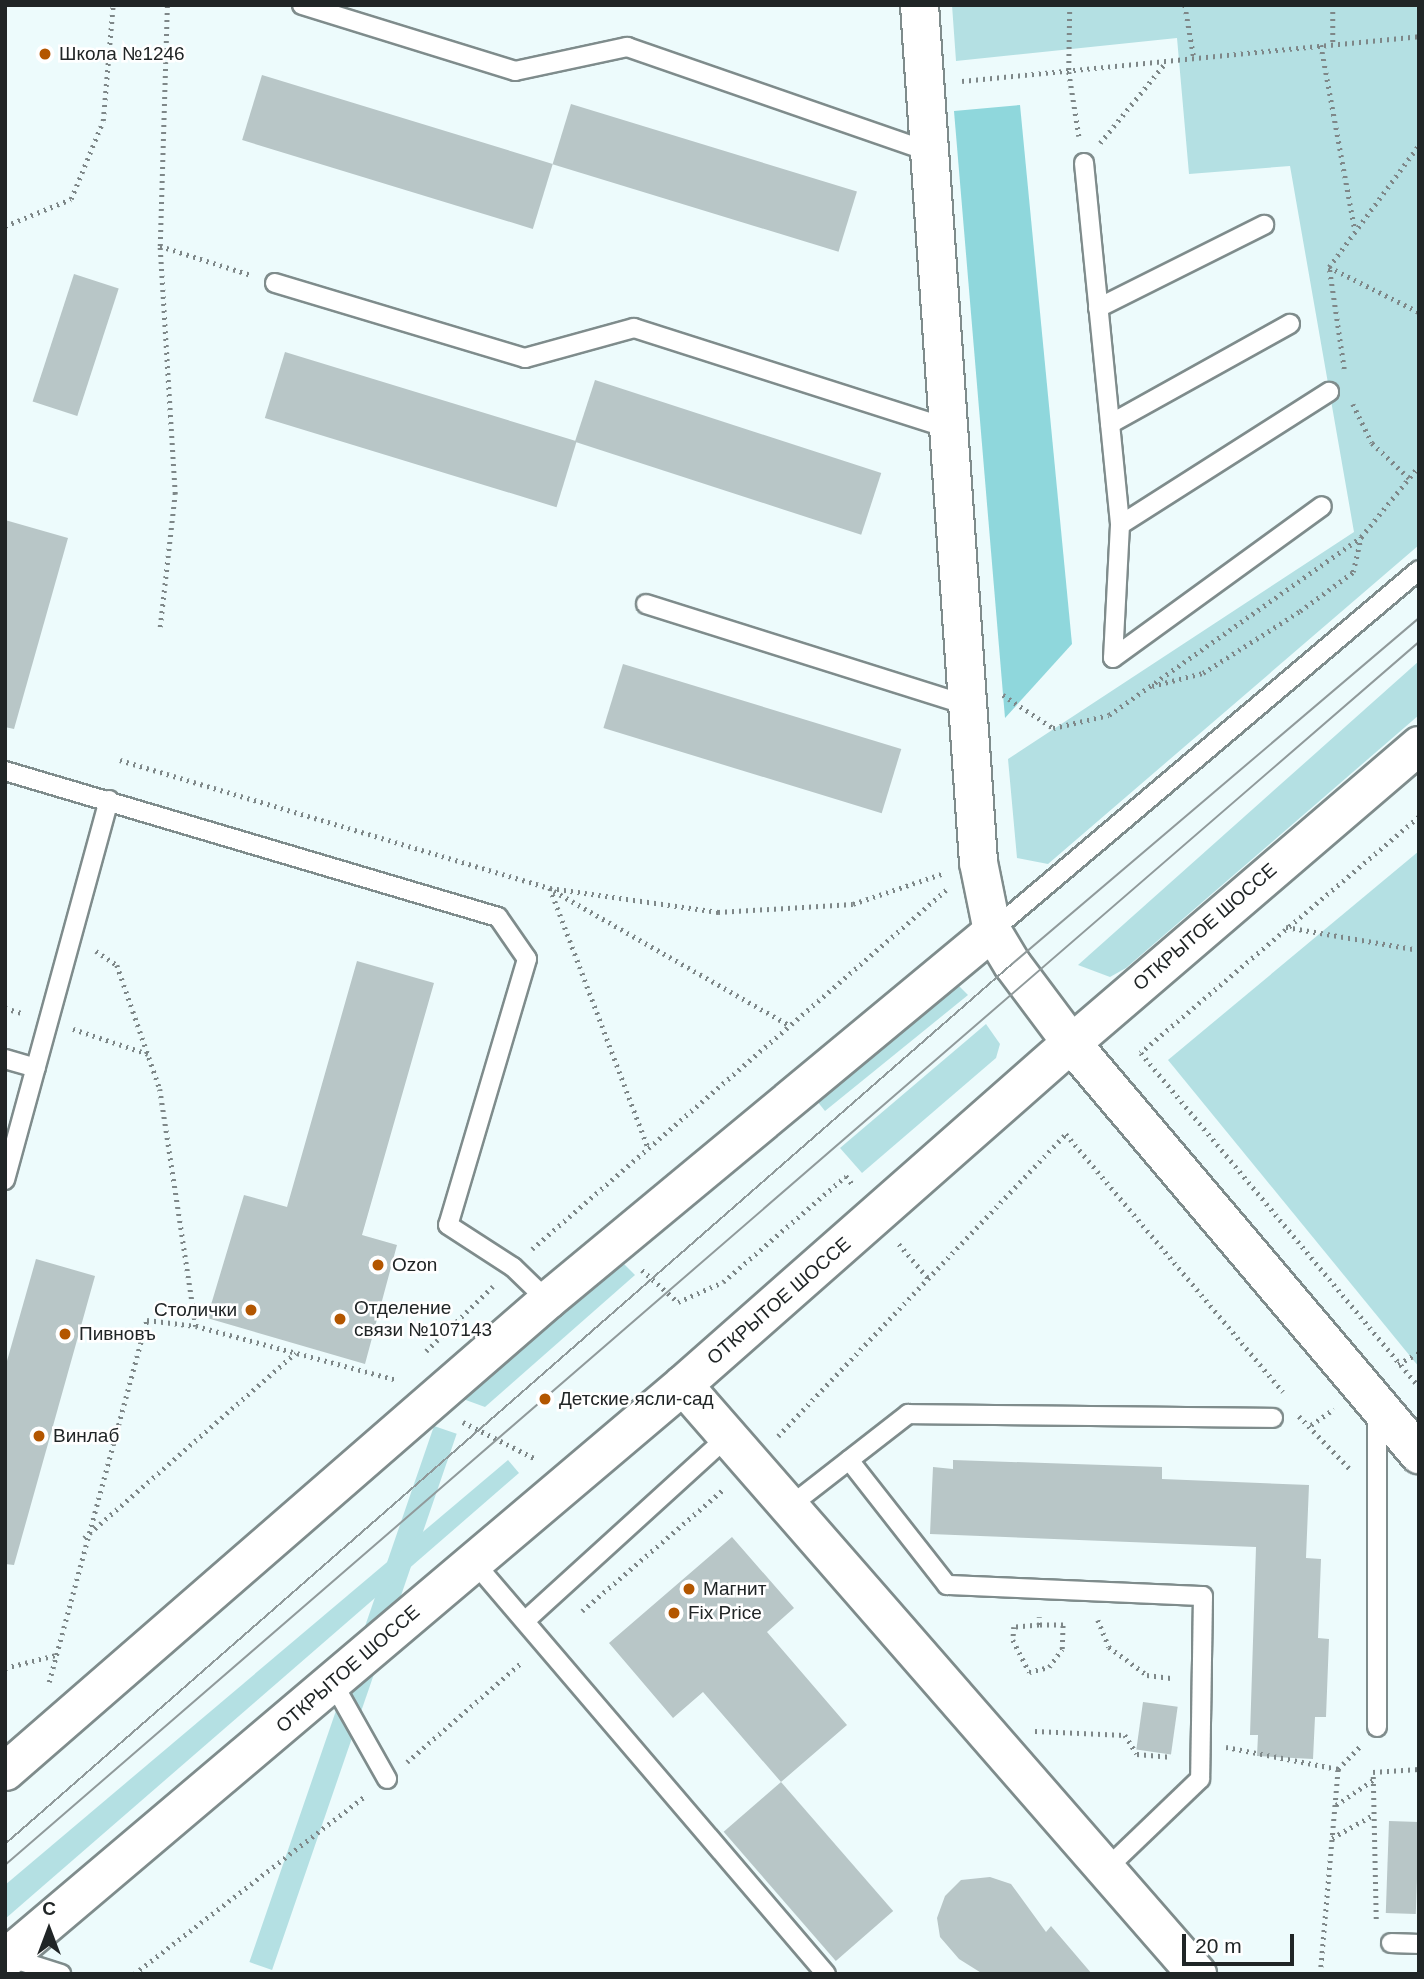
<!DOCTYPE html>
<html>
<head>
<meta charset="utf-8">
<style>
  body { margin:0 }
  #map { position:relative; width:1424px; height:1979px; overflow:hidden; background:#edfbfc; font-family:Helvetica,sans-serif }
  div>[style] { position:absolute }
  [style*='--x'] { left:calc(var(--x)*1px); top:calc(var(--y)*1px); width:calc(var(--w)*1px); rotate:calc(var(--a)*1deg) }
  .green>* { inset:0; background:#b4e0e3; transform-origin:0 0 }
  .forest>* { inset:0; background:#8fd7dc }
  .building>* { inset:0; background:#b8c6c7; transform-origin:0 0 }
  .path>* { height:4.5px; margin-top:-2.25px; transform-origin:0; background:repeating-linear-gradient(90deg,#7e8788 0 2px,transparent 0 7px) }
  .roads { filter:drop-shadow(2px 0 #7f8c8c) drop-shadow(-2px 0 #7f8c8c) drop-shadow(0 2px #7f8c8c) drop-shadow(0 -2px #7f8c8c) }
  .lane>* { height:18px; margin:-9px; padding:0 9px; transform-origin:9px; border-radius:9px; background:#fff }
  .street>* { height:37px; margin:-18.5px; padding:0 18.5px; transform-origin:18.5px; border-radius:18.5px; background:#fff }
  .secondary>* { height:38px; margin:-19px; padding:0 19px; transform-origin:19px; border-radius:19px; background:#fff }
  .tram>* { height:2px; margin:-1px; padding:0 1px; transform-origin:1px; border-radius:1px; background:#909a9b }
  .dots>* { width:19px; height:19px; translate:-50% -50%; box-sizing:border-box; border:4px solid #fff; border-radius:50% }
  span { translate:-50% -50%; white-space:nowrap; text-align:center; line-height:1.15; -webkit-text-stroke:5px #fff; paint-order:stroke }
  .poi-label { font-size:19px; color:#202526 }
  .left { translate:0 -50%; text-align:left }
  .right { translate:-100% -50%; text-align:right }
  .street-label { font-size:19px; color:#202526 }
  .frame { position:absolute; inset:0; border:7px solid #202526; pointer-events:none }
  .north { position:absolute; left:14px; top:1895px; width:70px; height:70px; -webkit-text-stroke:5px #fff; paint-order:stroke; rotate:0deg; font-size:19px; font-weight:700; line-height:28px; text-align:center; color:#202526 }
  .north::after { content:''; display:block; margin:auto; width:24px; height:32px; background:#202526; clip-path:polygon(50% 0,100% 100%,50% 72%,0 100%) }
  .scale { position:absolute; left:1182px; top:1934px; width:112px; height:32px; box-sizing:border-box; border:4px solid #202526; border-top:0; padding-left:9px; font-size:21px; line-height:24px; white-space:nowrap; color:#202526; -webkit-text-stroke:5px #fff; paint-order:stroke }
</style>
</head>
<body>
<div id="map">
  <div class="green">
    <i style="clip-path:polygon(952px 5px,1419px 5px,1419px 545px,1048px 864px,1017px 858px,1008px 759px,1354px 532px,1290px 166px,1189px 174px,1177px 38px,956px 61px)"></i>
    <i style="clip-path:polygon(1419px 661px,1419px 715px,1126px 968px,1110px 977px,1078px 965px)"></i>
    <i style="clip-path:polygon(1419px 851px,1419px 1367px,1168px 1060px)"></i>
    <i style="clip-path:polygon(958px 985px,968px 995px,825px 1111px,813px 1096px)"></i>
    <i style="clip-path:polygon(986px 1024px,1000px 1044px,996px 1058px,862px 1173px,840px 1148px)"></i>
    <i style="clip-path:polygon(623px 1263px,635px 1275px,485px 1407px,463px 1399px)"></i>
    <i style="left:434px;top:1426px;width:24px;height:567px;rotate:19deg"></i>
    <i style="clip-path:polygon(508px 1460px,519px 1473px,5px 1919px,5px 1885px)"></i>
  </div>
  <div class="forest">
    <i style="clip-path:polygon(1020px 105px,1072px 644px,1005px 718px,954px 111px)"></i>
  </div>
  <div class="building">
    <i style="left:262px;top:75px;width:304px;height:68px;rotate:17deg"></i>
    <i style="left:571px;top:104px;width:299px;height:63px;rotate:17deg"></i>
    <i style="left:74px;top:274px;width:47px;height:134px;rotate:18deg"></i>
    <i style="left:285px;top:352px;width:305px;height:69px;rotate:17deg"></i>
    <i style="left:595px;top:380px;width:301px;height:65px;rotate:18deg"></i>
    <i style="clip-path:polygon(5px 520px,68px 538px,14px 729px,5px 727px)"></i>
    <i style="left:623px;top:664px;width:291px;height:67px;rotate:17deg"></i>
    <i style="clip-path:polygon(357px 961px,434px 983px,362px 1235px,397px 1245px,365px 1364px,207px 1318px,244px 1195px,287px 1207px)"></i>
    <i style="clip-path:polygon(36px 1259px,95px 1276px,14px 1565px,5px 1564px,5px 1368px)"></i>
    <i style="clip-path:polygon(953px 1460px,1162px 1467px,1162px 1479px,1309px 1485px,1306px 1558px,1321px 1559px,1318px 1638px,1329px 1639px,1326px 1717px,1315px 1717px,1313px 1759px,1257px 1756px,1258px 1735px,1250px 1735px,1256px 1547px,930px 1534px,933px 1467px,953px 1469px)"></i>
    <i style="clip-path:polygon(732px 1537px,794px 1608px,767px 1632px,847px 1725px,781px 1782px,703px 1692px,673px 1718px,609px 1643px)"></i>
    <i style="left:1143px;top:1702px;width:35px;height:48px;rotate:8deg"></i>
    <i style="left:781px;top:1782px;width:171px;height:76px;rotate:49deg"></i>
    <i style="left:1389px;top:1821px;width:30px;height:92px;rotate:2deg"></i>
    <i style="clip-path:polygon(990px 1877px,1011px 1884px,1046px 1932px,1051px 1926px,1092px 1974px,983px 1974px,959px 1959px,940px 1937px,937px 1918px,945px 1896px,961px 1880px)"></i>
  </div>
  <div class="path">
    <i style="--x:1070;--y:5;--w:67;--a:90.9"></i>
    <i style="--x:1069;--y:72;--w:65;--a:81.1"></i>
    <i style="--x:1185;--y:5;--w:54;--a:80.4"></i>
    <i style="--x:1333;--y:5;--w:39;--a:90"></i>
    <i style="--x:1321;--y:45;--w:188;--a:79.6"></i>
    <i style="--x:962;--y:81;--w:459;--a:-5.6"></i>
    <i style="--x:1100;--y:143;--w:104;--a:-50.8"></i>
    <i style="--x:5;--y:226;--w:71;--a:-22.2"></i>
    <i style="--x:71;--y:199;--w:84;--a:-67.7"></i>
    <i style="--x:103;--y:121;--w:116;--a:-85.1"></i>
    <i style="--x:160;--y:246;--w:96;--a:17.7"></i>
    <i style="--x:1329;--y:267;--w:101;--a:26.6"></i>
    <i style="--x:1344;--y:369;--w:103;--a:-98.4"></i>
    <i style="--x:1329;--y:267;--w:152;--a:-53.6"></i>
    <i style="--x:1353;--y:404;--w:43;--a:64"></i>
    <i style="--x:1372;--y:443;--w:51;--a:43.4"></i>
    <i style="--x:160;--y:627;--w:134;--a:-83.6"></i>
    <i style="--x:175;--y:494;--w:248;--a:-93.5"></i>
    <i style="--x:160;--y:246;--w:241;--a:-88.3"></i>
    <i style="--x:1152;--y:686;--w:53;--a:-14.3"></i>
    <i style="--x:1203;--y:673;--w:115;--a:-32.6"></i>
    <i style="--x:1300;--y:611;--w:66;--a:-36.3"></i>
    <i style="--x:1353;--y:572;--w:36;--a:-77"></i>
    <i style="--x:1003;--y:695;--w:60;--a:33.4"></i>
    <i style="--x:1053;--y:728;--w:57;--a:-13.1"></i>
    <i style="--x:1109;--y:715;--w:309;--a:-35.2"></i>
    <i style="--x:1361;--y:537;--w:92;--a:-50.8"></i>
    <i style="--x:120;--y:760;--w:449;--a:16.6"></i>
    <i style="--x:550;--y:888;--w:170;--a:8.1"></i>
    <i style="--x:718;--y:912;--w:135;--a:-3.4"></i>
    <i style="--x:853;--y:904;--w:96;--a:-18.8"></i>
    <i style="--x:1419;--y:817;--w:365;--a:139.7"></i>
    <i style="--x:1141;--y:1053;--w:435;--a:50.2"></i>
    <i style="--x:550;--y:888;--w:278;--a:69.3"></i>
    <i style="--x:554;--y:891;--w:271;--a:29.7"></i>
    <i style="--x:1286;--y:927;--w:135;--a:9.8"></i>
    <i style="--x:96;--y:951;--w:25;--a:34"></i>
    <i style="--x:117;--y:965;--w:131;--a:70.9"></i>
    <i style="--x:160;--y:1089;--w:240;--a:81.4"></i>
    <i style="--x:5;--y:1008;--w:17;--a:17"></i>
    <i style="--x:73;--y:1029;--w:79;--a:18.4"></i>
    <i style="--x:899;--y:1244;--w:45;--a:49.5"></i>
    <i style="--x:532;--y:1249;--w:548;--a:-40.93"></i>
    <i style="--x:642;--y:1270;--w:48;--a:41.6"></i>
    <i style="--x:678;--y:1302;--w:49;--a:-24"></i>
    <i style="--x:723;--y:1282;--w:162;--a:-40.8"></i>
    <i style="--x:846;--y:1176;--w:11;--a:52"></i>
    <i style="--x:426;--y:1351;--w:93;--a:-44.1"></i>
    <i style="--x:1398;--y:1364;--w:24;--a:-28"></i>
    <i style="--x:1299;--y:1416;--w:74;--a:46.1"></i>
    <i style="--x:463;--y:1422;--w:82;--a:26.9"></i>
    <i style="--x:1311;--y:1425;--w:28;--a:-35"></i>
    <i style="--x:778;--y:1436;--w:417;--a:-46.4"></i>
    <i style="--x:1066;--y:1134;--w:337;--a:49.9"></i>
    <i style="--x:84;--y:1538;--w:281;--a:-41.2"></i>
    <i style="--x:582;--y:1611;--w:187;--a:-40.7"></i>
    <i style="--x:1098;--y:1620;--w:29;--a:68"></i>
    <i style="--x:1109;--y:1647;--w:47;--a:36.4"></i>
    <i style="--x:1147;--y:1675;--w:26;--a:7"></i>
    <i style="--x:1039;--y:1625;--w:25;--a:175"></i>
    <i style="--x:1014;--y:1627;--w:13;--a:94"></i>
    <i style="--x:1013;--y:1640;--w:36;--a:63"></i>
    <i style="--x:1029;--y:1672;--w:21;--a:-14"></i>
    <i style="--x:1049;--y:1667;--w:22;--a:-54"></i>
    <i style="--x:1062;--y:1649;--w:24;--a:-88"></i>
    <i style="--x:1063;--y:1625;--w:24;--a:180"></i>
    <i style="--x:1039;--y:1625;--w:8;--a:-90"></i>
    <i style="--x:5;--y:1668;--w:53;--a:-14.3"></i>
    <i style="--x:49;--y:1682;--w:375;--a:-74.9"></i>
    <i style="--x:147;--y:1320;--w:49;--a:7"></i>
    <i style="--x:196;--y:1326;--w:208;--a:15"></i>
    <i style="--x:1035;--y:1731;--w:90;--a:2.5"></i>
    <i style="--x:1125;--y:1735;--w:22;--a:58"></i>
    <i style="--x:1137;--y:1754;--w:35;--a:5"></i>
    <i style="--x:1226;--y:1747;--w:114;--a:11.1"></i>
    <i style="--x:407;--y:1762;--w:152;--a:-41"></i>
    <i style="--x:1336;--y:1805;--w:45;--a:-34"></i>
    <i style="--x:1332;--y:1838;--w:47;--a:-29.3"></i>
    <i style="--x:1376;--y:1919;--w:147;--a:-91.2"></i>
    <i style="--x:1373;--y:1772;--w:46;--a:-3.7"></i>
    <i style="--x:134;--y:1974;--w:292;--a:-37.6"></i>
    <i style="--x:1320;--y:1974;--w:206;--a:-85"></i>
    <i style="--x:1338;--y:1769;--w:32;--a:-46"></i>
  </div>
  <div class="roads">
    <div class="lane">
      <i style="--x:302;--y:5;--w:223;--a:17.2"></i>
      <i style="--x:515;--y:71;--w:115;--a:-12.1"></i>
      <i style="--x:627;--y:47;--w:321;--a:19.1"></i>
      <i style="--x:1084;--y:163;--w:364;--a:84.3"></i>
      <i style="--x:1120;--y:525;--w:133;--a:93"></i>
      <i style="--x:275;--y:283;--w:261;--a:16.7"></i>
      <i style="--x:525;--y:358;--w:113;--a:-15.4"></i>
      <i style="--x:634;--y:328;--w:332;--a:17.7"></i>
      <i style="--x:1098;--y:308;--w:186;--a:-26.6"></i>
      <i style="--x:1110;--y:424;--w:206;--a:-29.1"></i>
      <i style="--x:1120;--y:525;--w:248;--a:-32.5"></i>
      <i style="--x:646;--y:604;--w:340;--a:17.5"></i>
      <i style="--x:1113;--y:658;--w:258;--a:-36"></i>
      <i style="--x:5;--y:771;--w:514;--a:16.5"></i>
      <i style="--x:498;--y:917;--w:51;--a:55.4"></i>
      <i style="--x:527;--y:959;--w:277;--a:106.5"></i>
      <i style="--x:448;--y:1225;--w:77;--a:32.9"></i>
      <i style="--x:513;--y:1267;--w:47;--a:44.1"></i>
      <i style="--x:992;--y:931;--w:559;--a:-40.21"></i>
      <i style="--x:5;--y:1059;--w:32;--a:16"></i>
      <i style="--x:5;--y:1180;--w:394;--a:-74.7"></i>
      <i style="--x:1377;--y:1412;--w:315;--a:90"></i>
      <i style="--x:849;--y:1460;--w:159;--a:51.9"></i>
      <i style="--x:947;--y:1585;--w:256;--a:2.5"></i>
      <i style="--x:1203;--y:1596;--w:183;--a:90.9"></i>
      <i style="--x:1200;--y:1779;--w:130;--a:136.2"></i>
      <i style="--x:790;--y:1506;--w:150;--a:-37.9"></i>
      <i style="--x:908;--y:1414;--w:365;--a:0.6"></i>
      <i style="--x:473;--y:1561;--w:543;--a:49.48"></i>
      <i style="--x:526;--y:1620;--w:273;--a:-42.3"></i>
      <i style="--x:333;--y:1683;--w:110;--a:60.6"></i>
      <i style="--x:1391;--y:1943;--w:28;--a:2"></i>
      <i style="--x:8;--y:1957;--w:56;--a:17.8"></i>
    </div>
    <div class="street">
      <i style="--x:919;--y:5;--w:859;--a:86.06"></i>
      <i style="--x:978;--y:862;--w:70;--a:78.5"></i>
      <i style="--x:992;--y:931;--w:39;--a:59"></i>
      <i style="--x:1012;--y:964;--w:99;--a:53.2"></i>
      <i style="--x:1071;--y:1043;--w:458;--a:-40.6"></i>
      <i style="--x:5;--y:1771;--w:718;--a:-40.99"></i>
      <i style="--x:547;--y:1300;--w:578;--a:-39.67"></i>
    </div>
    <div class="secondary">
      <i style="--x:683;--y:1385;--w:782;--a:48.89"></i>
      <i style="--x:5;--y:1959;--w:888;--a:-40.25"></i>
      <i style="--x:683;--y:1385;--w:517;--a:-41.39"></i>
      <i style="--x:1071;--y:1043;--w:539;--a:49.74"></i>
    </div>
  </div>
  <div class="tram">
    <i style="--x:5;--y:1844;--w:1337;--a:-41.15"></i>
    <i style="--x:1012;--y:964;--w:534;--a:-40.37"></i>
    <i style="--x:5;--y:1865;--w:1870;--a:-40.86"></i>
  </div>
  <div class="dots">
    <i style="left:45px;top:54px;background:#b35600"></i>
    <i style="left:378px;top:1265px;background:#b35600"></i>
    <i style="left:251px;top:1310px;background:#b35600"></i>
    <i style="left:340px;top:1319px;background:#b35600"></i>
    <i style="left:65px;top:1334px;background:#b35600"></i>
    <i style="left:545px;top:1399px;background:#b35600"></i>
    <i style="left:39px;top:1436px;background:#b35600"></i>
    <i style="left:689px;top:1589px;background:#b35600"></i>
    <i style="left:674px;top:1613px;background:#b35600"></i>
  </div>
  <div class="poi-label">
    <span class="left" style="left:59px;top:54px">Школа №1246</span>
    <span class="left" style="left:392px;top:1265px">Ozon</span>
    <span class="left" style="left:354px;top:1319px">Отделение<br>связи №107143</span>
    <span class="right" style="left:237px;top:1310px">Столички</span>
    <span class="left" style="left:79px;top:1334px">Пивновъ</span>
    <span class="left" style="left:559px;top:1399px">Детские ясли-сад</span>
    <span class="left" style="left:53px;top:1436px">Винлаб</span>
    <span class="left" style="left:703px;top:1589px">Магнит</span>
    <span class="left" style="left:688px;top:1613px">Fix Price</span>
  </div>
  <div class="street-label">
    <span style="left:1205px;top:927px;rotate:-41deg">ОТКРЫТОЕ ШОССЕ</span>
    <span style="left:779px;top:1301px;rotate:-41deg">ОТКРЫТОЕ ШОССЕ</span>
    <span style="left:348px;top:1669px;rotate:-41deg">ОТКРЫТОЕ ШОССЕ</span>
  </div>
  <div class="frame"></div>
  <div class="north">С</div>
  <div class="scale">20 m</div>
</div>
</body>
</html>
